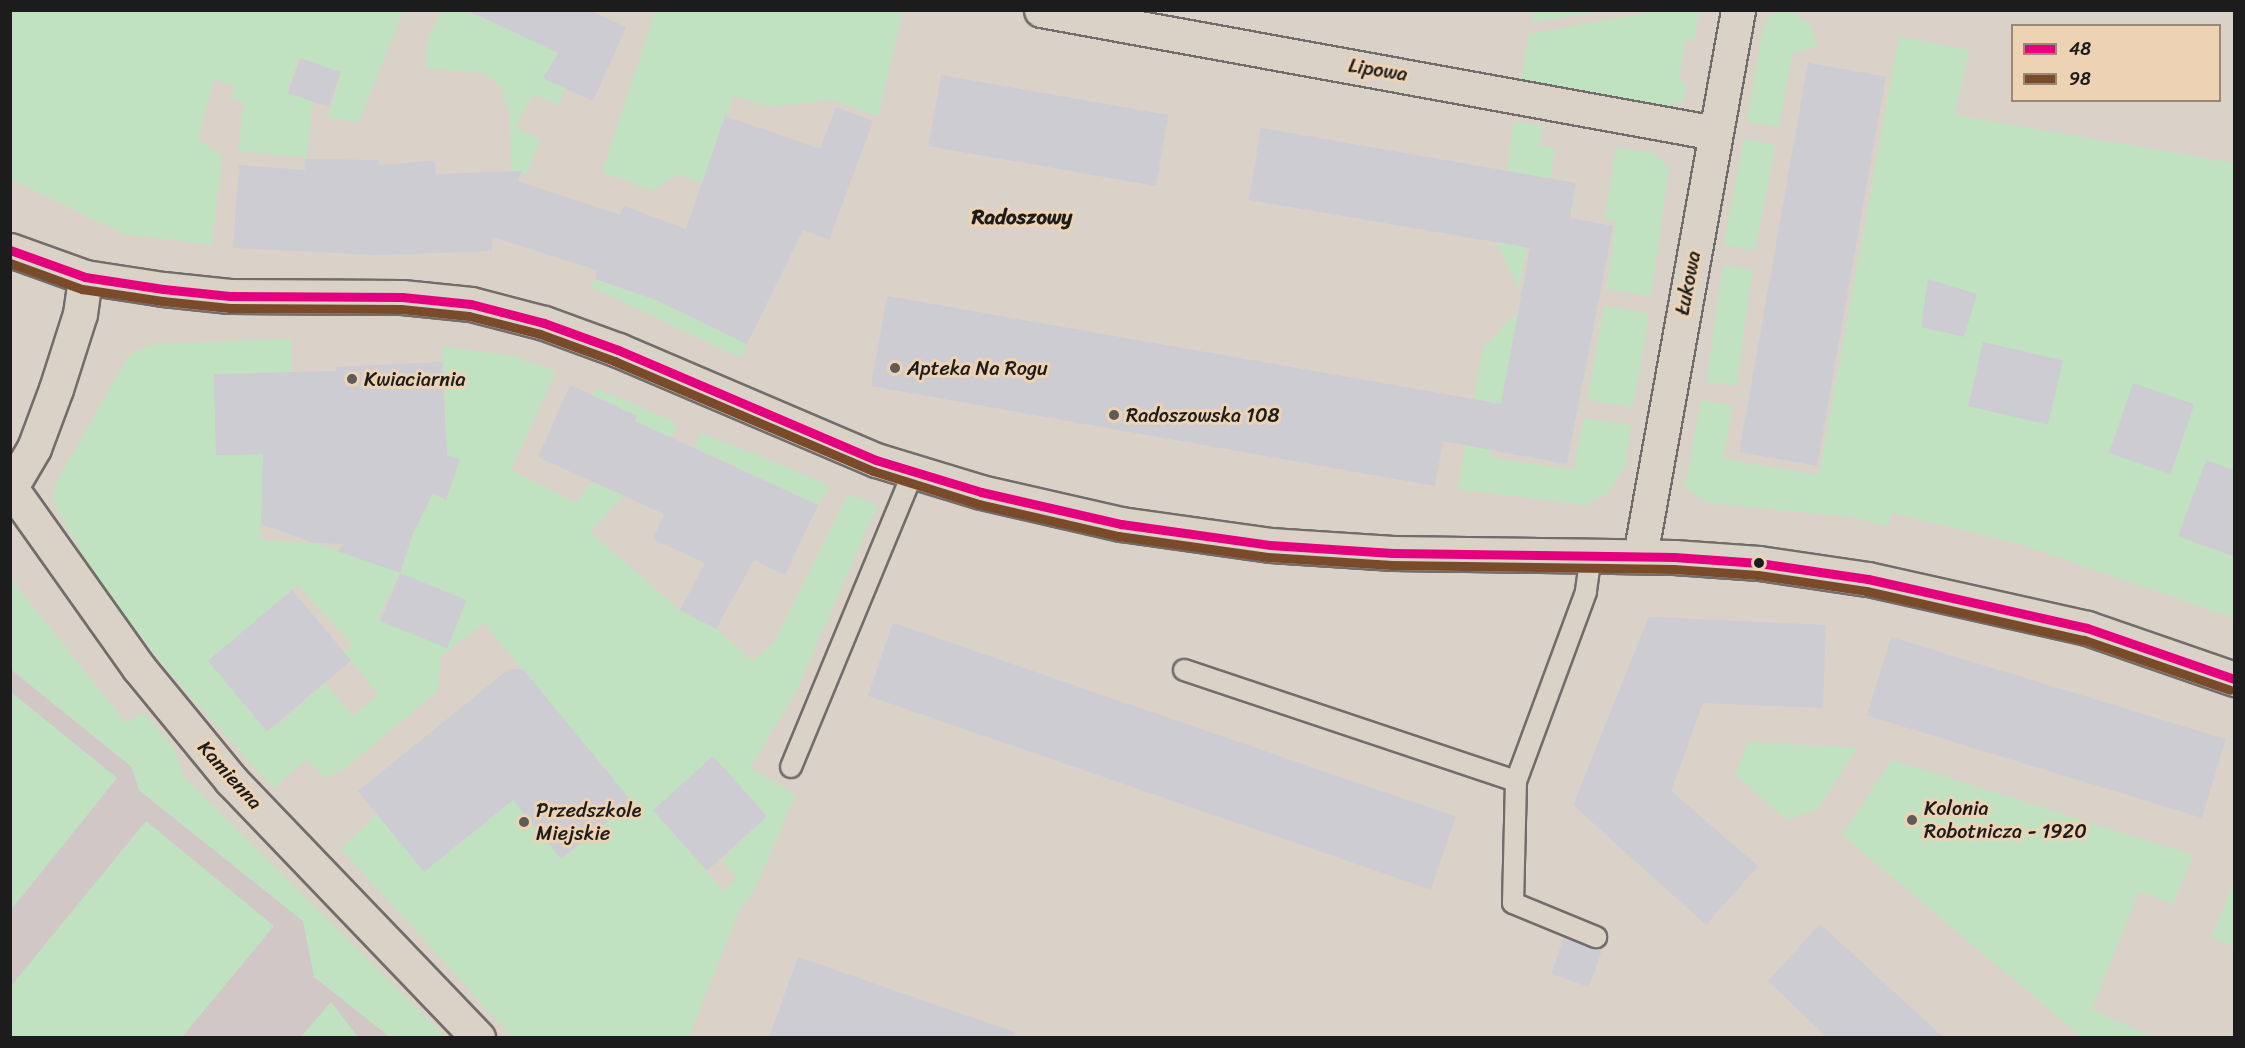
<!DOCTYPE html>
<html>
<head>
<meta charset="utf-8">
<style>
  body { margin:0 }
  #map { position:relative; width:2245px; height:1048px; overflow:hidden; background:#dad1c9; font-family:Sriracha,sans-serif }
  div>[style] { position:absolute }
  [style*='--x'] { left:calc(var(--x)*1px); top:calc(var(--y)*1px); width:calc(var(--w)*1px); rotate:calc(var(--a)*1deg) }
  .built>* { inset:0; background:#d0c7c6 }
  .green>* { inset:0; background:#c1e2c1; transform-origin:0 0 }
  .building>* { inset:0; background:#cdccd2; transform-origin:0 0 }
  .roads { filter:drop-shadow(2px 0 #726d6a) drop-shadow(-2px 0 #726d6a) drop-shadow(0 2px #726d6a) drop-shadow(0 -2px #726d6a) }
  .lane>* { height:20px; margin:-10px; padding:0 10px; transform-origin:10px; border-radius:10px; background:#dad1c7 }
  .street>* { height:33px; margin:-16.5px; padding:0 16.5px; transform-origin:16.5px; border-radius:16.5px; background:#dad1c7 }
  .secondary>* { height:33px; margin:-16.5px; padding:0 16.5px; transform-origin:16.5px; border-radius:16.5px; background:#dad1c7 }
  .bus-1>* { height:9px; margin:-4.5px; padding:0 4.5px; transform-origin:4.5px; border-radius:4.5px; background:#e5007d }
  .bus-2>* { height:9px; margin:-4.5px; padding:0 4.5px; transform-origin:4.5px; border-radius:4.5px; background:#7a4b2a }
  .dots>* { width:16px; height:16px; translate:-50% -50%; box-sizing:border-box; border:3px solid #edd3b4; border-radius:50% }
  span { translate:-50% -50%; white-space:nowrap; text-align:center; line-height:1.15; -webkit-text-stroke:6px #edd3b4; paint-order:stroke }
  .street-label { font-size:20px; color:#1c1c1c }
  .poi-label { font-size:20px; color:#1c1c1c }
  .left { translate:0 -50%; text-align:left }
  .neighbourhood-label { font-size:21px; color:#1c1c1c; font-weight:700 }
  .frame { position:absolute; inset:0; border:12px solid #1c1c1c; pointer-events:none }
  .legend { position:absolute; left:2011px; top:24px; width:210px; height:78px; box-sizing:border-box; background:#edd3b4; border:2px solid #998a77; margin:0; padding:8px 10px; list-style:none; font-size:18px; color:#1c1c1c }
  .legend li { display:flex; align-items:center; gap:12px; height:30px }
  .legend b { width:30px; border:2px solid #998a77 }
</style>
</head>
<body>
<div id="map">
  <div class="built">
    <i style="clip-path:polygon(10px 669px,132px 767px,139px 790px,303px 921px,315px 977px,390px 1037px,11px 1037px)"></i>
  </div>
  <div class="green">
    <i style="clip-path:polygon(442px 10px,465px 11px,576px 60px,558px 106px,534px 94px,515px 127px,540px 139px,527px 174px,511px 170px,510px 115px,501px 87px,484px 73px,425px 68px,427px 40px)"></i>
    <i style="clip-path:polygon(10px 11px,403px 11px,359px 122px,328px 118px,341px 72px,299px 58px,287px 92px,313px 101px,307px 157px,238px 151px,244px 103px,231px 97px,235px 86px,214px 79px,198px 139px,222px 157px,212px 245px,124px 234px,11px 179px)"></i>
    <i style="clip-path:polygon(655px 11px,903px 11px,878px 117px,833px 100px,768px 107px,734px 96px,703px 184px,678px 174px,653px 190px,602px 172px)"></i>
    <i style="clip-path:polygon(1534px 11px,1534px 10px,1602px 11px,1531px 23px)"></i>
    <i style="clip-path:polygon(1655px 11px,1699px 11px,1695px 39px,1686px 38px,1679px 80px,1687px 83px,1684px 101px,1667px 108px,1521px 82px,1529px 34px)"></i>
    <i style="clip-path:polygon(1782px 11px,1793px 12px,1811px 25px,1817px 47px,1792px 53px,1779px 127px,1747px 122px,1763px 28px,1770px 15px)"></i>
    <i style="clip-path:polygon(1899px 36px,1969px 50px,1955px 115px,2234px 163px,2234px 618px,2019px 544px,1892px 513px,1888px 527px,1857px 518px,1705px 502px,1685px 487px,1701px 400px,1733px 406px,1723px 459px,1819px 475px)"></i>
    <i style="clip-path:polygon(1514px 121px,1543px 126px,1540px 146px,1555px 148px,1549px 185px,1575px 189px,1572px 216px,1535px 209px,1519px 288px,1497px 242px)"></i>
    <i style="left:1744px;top:139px;width:32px;height:107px;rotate:11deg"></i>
    <i style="clip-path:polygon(1616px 147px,1654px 153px,1669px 169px,1651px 296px,1607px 289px,1616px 221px,1605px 219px)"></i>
    <i style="left:1723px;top:265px;width:30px;height:118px;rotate:8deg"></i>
    <i style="clip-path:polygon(595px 279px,656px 300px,747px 344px,741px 358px,591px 287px)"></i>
    <i style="left:1604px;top:306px;width:46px;height:95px;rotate:10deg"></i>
    <i style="clip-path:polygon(1520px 309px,1490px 457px,1574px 470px,1584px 418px,1631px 425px,1625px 467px,1608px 493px,1585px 505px,1458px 489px,1483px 348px)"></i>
    <i style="clip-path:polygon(evenodd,292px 339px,292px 372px,214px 374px,216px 455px,281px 454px,279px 505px,261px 505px,261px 540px,316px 543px,400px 572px,412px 536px,433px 493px,446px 500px,460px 460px,447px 455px,442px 346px,513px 356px,556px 371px,511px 470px,576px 503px,592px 482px,605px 488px,637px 416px,593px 396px,596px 388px,675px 422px,676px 429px,659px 457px,590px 532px,680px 610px,716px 629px,753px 661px,775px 641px,848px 494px,877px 506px,797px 690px,750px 768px,796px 795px,757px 884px,738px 913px,689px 1037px,512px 1037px,341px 849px,377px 814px,513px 800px,631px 801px,484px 623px,441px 656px,438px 691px,345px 768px,325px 778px,306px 759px,274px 789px,169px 673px,101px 585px,58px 512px,53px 497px,56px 483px,126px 360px,135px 351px,155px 344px,292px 339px,400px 573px,466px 600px,377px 620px,400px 573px,292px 339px,298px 585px,352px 645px,344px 653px,379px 694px,353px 716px,325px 683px,270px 731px,210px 662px,298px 585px,292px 339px,713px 756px,767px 816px,722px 860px,737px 879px,723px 891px,659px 817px,675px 803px,679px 787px,713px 756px)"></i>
    <i style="clip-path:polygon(701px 433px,762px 457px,830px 486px,818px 505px,695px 448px)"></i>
    <i style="clip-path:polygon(10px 578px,126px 723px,144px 712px,173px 747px,184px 777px,446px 1037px,390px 1037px,314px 977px,303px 921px,139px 790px,132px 767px,11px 669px)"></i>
    <i style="clip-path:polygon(11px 692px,117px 778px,11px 910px)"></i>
    <i style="clip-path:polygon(1748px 742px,1857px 748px,1818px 808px,1788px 820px,1735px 775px)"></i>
    <i style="clip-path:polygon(1892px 760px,2193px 855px,2173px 904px,2139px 891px,2091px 1010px,2155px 1037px,2082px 1037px,1842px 835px)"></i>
    <i style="clip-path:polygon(146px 821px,274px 926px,182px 1037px,11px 1037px,11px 986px)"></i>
    <i style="clip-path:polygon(2234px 881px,2234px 946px,2212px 937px)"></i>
    <i style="clip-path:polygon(331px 1002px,358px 1037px,301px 1037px)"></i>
  </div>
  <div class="building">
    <i style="clip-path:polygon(467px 10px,588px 10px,626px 27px,593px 101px,543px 78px,558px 53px)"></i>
    <i style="left:300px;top:58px;width:43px;height:37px;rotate:19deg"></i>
    <i style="left:1808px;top:63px;width:79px;height:395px;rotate:10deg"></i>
    <i style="left:941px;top:75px;width:231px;height:72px;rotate:10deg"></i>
    <i style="clip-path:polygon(836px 107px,873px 121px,829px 240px,803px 230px,747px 344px,656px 300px,595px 279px,597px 270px,492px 237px,492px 251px,381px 255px,233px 248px,239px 165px,305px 170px,306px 159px,379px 160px,379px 165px,434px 161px,436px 174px,522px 171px,517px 181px,620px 215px,624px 206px,686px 229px,725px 116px,820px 149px)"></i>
    <i style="clip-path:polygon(1261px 128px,1576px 183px,1570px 218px,1613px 226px,1567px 464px,1443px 441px,1435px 486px,871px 386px,887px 296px,1501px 404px,1530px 248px,1249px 200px)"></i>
    <i style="clip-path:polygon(1928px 279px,1977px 294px,1964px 337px,1921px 327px)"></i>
    <i style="left:1983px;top:342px;width:82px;height:66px;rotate:13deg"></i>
    <i style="clip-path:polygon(442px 362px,447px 455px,460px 460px,446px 500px,433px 493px,412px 536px,400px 573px,337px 551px,345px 544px,314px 543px,261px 524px,263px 454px,216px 455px,214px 374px,337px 371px,336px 367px)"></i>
    <i style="left:2133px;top:383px;width:65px;height:74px;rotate:19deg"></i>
    <i style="clip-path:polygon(570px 385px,637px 416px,635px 421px,818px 505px,785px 575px,754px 560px,716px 629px,680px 610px,705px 563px,653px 539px,664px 514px,538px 457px)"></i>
    <i style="clip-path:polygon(2206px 460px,2235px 471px,2235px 557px,2178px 536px)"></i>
    <i style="left:400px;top:573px;width:72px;height:52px;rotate:22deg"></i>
    <i style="left:292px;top:590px;width:92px;height:110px;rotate:50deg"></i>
    <i style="clip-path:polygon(1649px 617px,1826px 625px,1823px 708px,1703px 703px,1671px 791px,1758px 866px,1706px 925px,1573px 805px)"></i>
    <i style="left:893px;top:623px;width:595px;height:77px;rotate:19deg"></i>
    <i style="left:1891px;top:637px;width:350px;height:82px;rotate:17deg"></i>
    <i style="clip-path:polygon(509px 669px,523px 669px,632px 802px,561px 859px,513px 800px,424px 872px,358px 791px)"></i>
    <i style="left:713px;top:756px;width:81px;height:81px;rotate:48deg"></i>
    <i style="clip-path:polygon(1820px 924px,1894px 992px,1944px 1038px,1828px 1038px,1768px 981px)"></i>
    <i style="left:1564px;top:937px;width:40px;height:39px;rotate:19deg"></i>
    <i style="clip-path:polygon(798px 957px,1014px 1032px,1013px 1038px,769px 1038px)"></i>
  </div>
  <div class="roads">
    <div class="lane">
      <i style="--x:1591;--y:555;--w:37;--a:98"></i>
      <i style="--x:1586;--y:592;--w:202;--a:110.3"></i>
      <i style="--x:1516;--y:781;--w:122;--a:91.4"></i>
      <i style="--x:1513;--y:903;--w:90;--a:22.3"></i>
      <i style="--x:1184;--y:670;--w:350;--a:18.5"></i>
      <i style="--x:791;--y:767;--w:319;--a:-67.5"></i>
    </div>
    <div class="street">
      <i style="--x:1041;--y:10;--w:685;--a:10.34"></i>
      <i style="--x:11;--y:488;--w:221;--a:54.6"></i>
      <i style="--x:139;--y:668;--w:145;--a:50.6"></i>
      <i style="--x:231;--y:780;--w:357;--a:46.2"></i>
      <i style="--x:10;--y:489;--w:48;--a:-59.7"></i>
      <i style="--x:34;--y:448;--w:63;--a:-69.6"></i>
      <i style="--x:56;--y:389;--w:79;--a:-72.3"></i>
      <i style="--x:80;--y:314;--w:37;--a:-82"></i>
      <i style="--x:1640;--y:556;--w:555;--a:-79.82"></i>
    </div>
    <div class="secondary">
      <i style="--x:10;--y:250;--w:80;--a:19.8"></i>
      <i style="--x:85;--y:277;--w:79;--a:8.7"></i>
      <i style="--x:163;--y:289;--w:67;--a:6"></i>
      <i style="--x:230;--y:296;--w:172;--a:0.3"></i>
      <i style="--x:402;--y:297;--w:69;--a:5.8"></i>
      <i style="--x:471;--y:304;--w:75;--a:14.6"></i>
      <i style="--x:544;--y:323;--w:79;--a:20"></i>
      <i style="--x:618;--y:350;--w:280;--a:23.1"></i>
      <i style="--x:876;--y:460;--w:110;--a:16.9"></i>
      <i style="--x:981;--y:492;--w:144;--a:12.9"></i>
      <i style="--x:1121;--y:524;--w:150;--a:8"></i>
      <i style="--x:1270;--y:545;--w:123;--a:3.7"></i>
      <i style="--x:1393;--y:553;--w:281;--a:0.8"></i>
      <i style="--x:1674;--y:557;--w:85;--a:4"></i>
      <i style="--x:1759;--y:563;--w:110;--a:8.4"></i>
      <i style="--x:1868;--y:579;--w:224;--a:12.6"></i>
      <i style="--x:2087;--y:628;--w:156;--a:19.1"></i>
    </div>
  </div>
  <div class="bus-1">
    <i style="--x:10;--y:250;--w:80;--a:19.8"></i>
    <i style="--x:85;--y:277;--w:79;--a:8.7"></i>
    <i style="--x:163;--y:289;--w:67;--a:6"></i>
    <i style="--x:230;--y:296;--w:172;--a:0.3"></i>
    <i style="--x:402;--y:297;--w:69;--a:5.8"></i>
    <i style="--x:471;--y:304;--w:75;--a:14.6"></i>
    <i style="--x:544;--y:323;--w:79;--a:20"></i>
    <i style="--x:618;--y:350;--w:280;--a:23.1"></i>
    <i style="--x:876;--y:460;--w:110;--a:16.9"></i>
    <i style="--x:981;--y:492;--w:144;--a:12.9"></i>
    <i style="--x:1121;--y:524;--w:150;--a:8"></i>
    <i style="--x:1270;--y:545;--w:123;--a:3.7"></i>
    <i style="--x:1393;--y:553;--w:281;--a:0.8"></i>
    <i style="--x:1674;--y:557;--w:85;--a:4"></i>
    <i style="--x:1759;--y:563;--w:110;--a:8.4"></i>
    <i style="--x:1868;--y:579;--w:224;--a:12.6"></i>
    <i style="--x:2087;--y:628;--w:156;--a:19.1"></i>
  </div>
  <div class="bus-2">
    <i style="--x:10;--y:263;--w:77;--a:19.9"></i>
    <i style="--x:82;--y:289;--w:81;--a:8.5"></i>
    <i style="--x:162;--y:301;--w:68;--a:5.9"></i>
    <i style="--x:230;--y:308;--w:171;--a:0.3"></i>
    <i style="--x:401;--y:309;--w:68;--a:5.9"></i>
    <i style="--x:469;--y:316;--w:73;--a:14.2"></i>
    <i style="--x:540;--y:334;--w:79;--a:20"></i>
    <i style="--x:614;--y:361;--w:281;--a:23"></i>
    <i style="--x:873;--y:471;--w:110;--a:17.4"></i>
    <i style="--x:978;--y:504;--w:144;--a:12.9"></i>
    <i style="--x:1118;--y:536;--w:151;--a:8"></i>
    <i style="--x:1268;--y:557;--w:124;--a:3.7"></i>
    <i style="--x:1392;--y:565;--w:281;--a:0.8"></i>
    <i style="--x:1673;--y:569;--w:85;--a:4"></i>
    <i style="--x:1758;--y:575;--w:109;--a:8.4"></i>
    <i style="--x:1866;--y:591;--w:223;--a:12.7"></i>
    <i style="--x:2084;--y:640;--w:154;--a:18.9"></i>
  </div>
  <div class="dots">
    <i style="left:895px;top:368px;background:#5e5b59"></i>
    <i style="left:352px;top:379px;background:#5e5b59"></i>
    <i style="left:1114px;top:415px;background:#5e5b59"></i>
    <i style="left:1759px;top:563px;background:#1c1c1c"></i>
    <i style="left:1912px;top:820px;background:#5e5b59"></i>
    <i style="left:524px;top:822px;background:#5e5b59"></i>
  </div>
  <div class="street-label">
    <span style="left:1378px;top:70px;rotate:9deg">Lipowa</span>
    <span style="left:1688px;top:283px;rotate:-79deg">Łukowa</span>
    <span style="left:230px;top:775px;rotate:48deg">Kamienna</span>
  </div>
  <div class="poi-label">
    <span class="left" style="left:907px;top:368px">Apteka Na Rogu</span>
    <span class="left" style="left:364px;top:379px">Kwiaciarnia</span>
    <span class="left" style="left:1126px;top:415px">Radoszowska 108</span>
    <span class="left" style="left:1924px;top:820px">Kolonia<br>Robotnicza - 1920</span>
    <span class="left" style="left:536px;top:822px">Przedszkole<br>Miejskie</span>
  </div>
  <div class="neighbourhood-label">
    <span style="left:1022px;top:217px">Radoszowy</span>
  </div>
  <div class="frame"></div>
  <ul class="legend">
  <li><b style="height:8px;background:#e5007d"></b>48</li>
  <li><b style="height:8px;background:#7a4b2a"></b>98</li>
  </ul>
</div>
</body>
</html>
